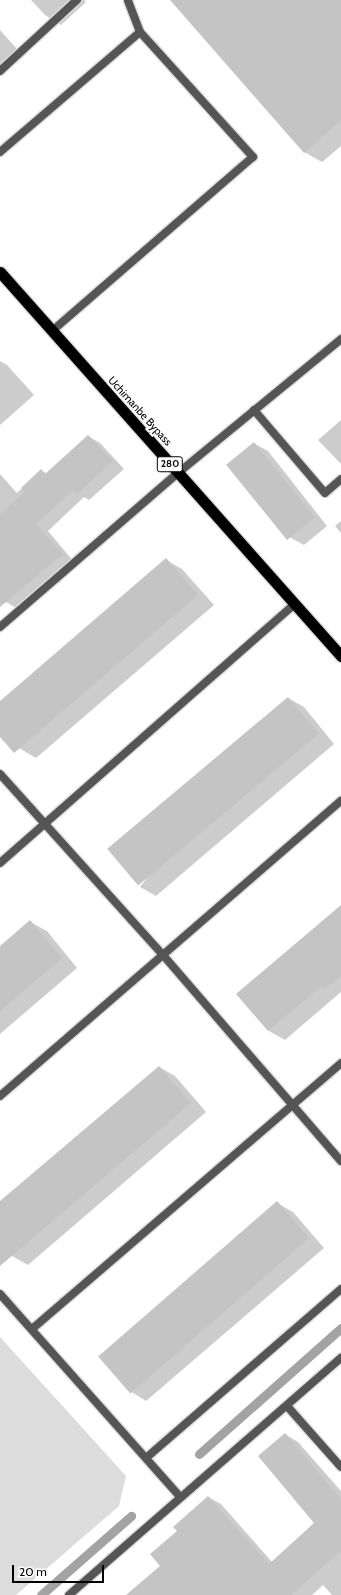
<!DOCTYPE html>
<html>
<head>
<meta charset="utf-8">
<style>
  body { margin:0 }
  #map { position:relative; width:341px; height:1595px; overflow:hidden; background:#fff; font-family:Cabin,sans-serif }
  div>[style] { position:absolute }
  [style*='--x'] { left:calc(var(--x)*1px); top:calc(var(--y)*1px); width:calc(var(--w)*1px); rotate:calc(var(--a)*1deg) }
  .green>* { inset:0; background:#dcdcdc }
  .shadow>* { inset:0; background:#0003 }
  .stream>* { height:9px; margin:-4.5px; padding:0 4.5px; transform-origin:4.5px; border-radius:4.5px; background:#a3a3a3 }
  .building>* { inset:0; background:#c4c4c4; transform-origin:0 0 }
  .roads { filter:drop-shadow(1px 0 #dbdbdb) drop-shadow(-1px 0 #dbdbdb) drop-shadow(0 1px #dbdbdb) drop-shadow(0 -1px #dbdbdb) }
  .service>* { height:8px; margin:-4px; padding:0 4px; transform-origin:4px; border-radius:4px; background:#555 }
  .minor>* { height:8px; margin:-4px; padding:0 4px; transform-origin:4px; border-radius:4px; background:#555 }
  .trunk>* { height:11px; margin:-5.5px; padding:0 5.5px; transform-origin:5.5px; border-radius:5.5px; background:#000 }
  span { translate:-50% -50%; white-space:nowrap; text-align:center; line-height:1.15; -webkit-text-stroke:4px #fff; paint-order:stroke }
  .shield-label span { padding:1px 3px; background:#fff; border:1px solid; border-radius:3px; -webkit-text-stroke-width:0 }
  .shield-label { font-size:10px; color:#000; font-weight:700 }
  .street-label { font-size:11px; color:#000 }
  .scale { position:absolute; left:12px; top:1565px; width:92px; height:18px; box-sizing:border-box; border:2px solid #000; border-top:0; padding-left:5px; font-size:12px; line-height:14px; white-space:nowrap; color:#000; -webkit-text-stroke:3px #fff; paint-order:stroke }
</style>
</head>
<body>
<div id="map">
  <div class="green">
    <i style="clip-path:polygon(0 1337px,126px 1476px,119px 1506px,16px 1595px,0 1595px)"></i>
  </div>
  <div class="shadow">
    <i style="clip-path:polygon(31px 0,84px 0,86px 2px,61px 25px,45px 15px)"></i>
    <i style="clip-path:polygon(171px 0,341px 0,341px 146px,322px 162px,304px 152px)"></i>
    <i style="clip-path:polygon(0 30px,17px 49px,0 65px)"></i>
    <i style="clip-path:polygon(0 361px,7px 365px,34px 395px,0 425px)"></i>
    <i style="clip-path:polygon(341px 420px,341px 464px,318px 440px)"></i>
    <i style="clip-path:polygon(88px 436px,100px 443px,124px 469px,89px 500px,84px 497px,48px 531px,74px 562px,18px 609px,6px 602px,0 594px,0 474px,17px 493px,41px 470px,47px 474px)"></i>
    <i style="clip-path:polygon(255px 444px,268px 451px,327px 526px,304px 545px,291px 538px)"></i>
    <i style="clip-path:polygon(341px 521px,341px 533px,335px 526px)"></i>
    <i style="clip-path:polygon(166px 560px,182px 569px,214px 605px,36px 758px,19px 748px,0 726px,0 702px)"></i>
    <i style="clip-path:polygon(288px 698px,304px 707px,334px 744px,156px 896px,140px 887px)"></i>
    <i style="clip-path:polygon(341px 906px,341px 992px,285px 1040px,269px 1031px,238px 994px)"></i>
    <i style="clip-path:polygon(30px 922px,47px 931px,77px 968px,0 1034px,0 948px)"></i>
    <i style="clip-path:polygon(159px 1067px,175px 1076px,206px 1112px,28px 1265px,12px 1256px,0 1242px,0 1203px)"></i>
    <i style="clip-path:polygon(277px 1203px,293px 1212px,324px 1248px,146px 1401px,130px 1391px)"></i>
    <i style="clip-path:polygon(285px 1434px,298px 1442px,341px 1491px,341px 1595px,332px 1595px,323px 1585px,312px 1595px,128px 1595px,162px 1566px,178px 1531px,208px 1497px,221px 1504px,272px 1562px,316px 1523px)"></i>
  </div>
  <div class="stream">
    <i style="--x:199;--y:1454;--w:190;--a:-41.6"></i>
    <i style="--x:41;--y:1595;--w:120;--a:-41.3"></i>
  </div>
  <div class="building">
    <i style="clip-path:polygon(170px 0,341px 0,341px 120px,304px 153px)"></i>
    <i style="clip-path:polygon(88px 435px,113px 461px,77px 494px,73px 490px,36px 524px,63px 554px,0 607px,0 514px,25px 492px,21px 488px,41px 469px,45px 474px)"></i>
    <i style="left:254px;top:442px;width:97px;height:36px;rotate:51deg"></i>
    <i style="clip-path:polygon(166px 558px,198px 595px,14px 753px,0 737px,0 701px)"></i>
    <i style="left:288px;top:697px;width:48px;height:236px;rotate:50deg"></i>
    <i style="clip-path:polygon(341px 905px,341px 976px,325px 989px,322px 986px,268px 1031px,236px 994px)"></i>
    <i style="clip-path:polygon(30px 920px,62px 958px,0 1011px,0 946px)"></i>
    <i style="clip-path:polygon(159px 1066px,191px 1103px,0 1266px,0 1201px)"></i>
    <i style="left:277px;top:1201px;width:49px;height:237px;rotate:49deg"></i>
    <i style="clip-path:polygon(285px 1433px,341px 1499px,341px 1554px,339px 1552px,291px 1595px,126px 1595px,160px 1566px,150px 1554px,177px 1531px,173px 1527px,208px 1496px,269px 1564px,314px 1523px,258px 1456px)"></i>
  </div>
  <div class="roads">
    <div class="service">
      <i style="--x:0;--y:71;--w:105;--a:-42.7"></i>
      <i style="--x:0;--y:152;--w:184;--a:-40.6"></i>
      <i style="--x:52;--y:331;--w:266;--a:-40.9"></i>
      <i style="--x:253;--y:157;--w:169;--a:-132.1"></i>
      <i style="--x:140;--y:32;--w:34;--a:-111"></i>
      <i style="--x:254;--y:410;--w:109;--a:49.5"></i>
      <i style="--x:325;--y:493;--w:21;--a:-41"></i>
      <i style="--x:0;--y:863;--w:393;--a:-41.3"></i>
      <i style="--x:32;--y:1329;--w:408;--a:-40.7"></i>
      <i style="--x:146;--y:1458;--w:258;--a:-40.9"></i>
    </div>
    <div class="minor">
      <i style="--x:0;--y:627;--w:235;--a:-40.9"></i>
      <i style="--x:178;--y:473;--w:211;--a:-39.4"></i>
      <i style="--x:0;--y:774;--w:244;--a:48"></i>
      <i style="--x:163;--y:955;--w:272;--a:49.2"></i>
      <i style="--x:0;--y:1096;--w:451;--a:-40.9"></i>
      <i style="--x:0;--y:1294;--w:271;--a:48.4"></i>
      <i style="--x:287;--y:1406;--w:81;--a:48.5"></i>
      <i style="--x:69;--y:1595;--w:361;--a:-41.1"></i>
    </div>
    <div class="trunk">
      <i style="--x:0;--y:272;--w:514;--a:48.39"></i>
    </div>
  </div>
  <div class="shield-label">
    <span style="left:170px;top:464px">280</span>
  </div>
  <div class="street-label">
    <span style="left:140px;top:411px;rotate:48deg">Uchimanbe Bypass</span>
  </div>
  <div class="scale">20 m</div>
</div>
</body>
</html>
